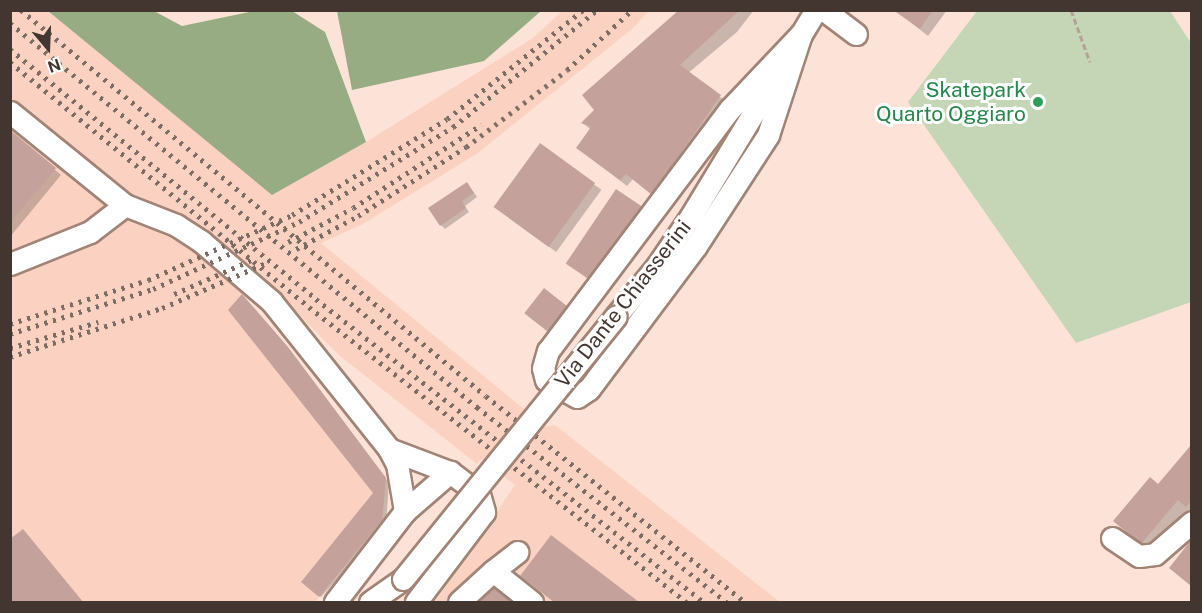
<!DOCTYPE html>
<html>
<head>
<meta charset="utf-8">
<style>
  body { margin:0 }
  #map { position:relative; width:1202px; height:613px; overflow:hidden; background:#fde3d7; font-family:"Public Sans",sans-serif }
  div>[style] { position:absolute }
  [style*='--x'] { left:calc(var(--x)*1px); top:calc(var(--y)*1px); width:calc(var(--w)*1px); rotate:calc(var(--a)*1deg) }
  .built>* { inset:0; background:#fbd2c1 }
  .green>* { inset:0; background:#c5d6b6 }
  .forest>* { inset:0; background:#97ac83 }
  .shadow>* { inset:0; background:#0003; transform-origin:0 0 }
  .building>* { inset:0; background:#c4a29b; transform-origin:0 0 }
  .path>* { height:3px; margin-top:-1.5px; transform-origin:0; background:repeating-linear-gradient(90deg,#b6a198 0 6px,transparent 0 9px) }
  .roads { filter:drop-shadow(2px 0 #a28477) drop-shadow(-2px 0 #a28477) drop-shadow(0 2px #a28477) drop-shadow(0 -2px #a28477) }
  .minor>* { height:21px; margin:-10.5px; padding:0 10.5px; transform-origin:10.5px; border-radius:10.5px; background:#fff }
  .rail>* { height:4.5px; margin-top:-2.25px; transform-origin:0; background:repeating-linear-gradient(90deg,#7d6c64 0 3px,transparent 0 9px) }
  .bridges { filter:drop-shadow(2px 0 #a28477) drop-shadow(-2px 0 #a28477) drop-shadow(0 2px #a28477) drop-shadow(0 -2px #a28477) }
  .minor-bridge>* { height:21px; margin:-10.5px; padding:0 10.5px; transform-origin:10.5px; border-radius:10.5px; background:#fff }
  .dots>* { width:16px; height:16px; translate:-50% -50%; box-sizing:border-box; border:3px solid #fff; border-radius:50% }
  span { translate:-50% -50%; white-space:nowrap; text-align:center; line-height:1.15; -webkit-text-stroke:6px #fff; paint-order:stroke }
  .leisure-label { font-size:21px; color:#27864d }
  .right { translate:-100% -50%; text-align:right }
  .street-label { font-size:21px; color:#433630 }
  .frame { position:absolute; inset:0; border:12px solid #433630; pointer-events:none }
  .north { position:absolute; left:18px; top:18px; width:60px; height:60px; -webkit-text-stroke:4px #fff; paint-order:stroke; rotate:161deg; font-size:16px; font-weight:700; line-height:24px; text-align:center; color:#433630 }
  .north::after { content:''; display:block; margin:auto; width:21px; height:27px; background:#433630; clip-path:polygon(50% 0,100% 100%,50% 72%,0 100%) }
</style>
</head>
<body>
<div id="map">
  <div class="built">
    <i style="clip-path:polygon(10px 11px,48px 11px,272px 194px,366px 142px,533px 38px,562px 11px,649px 11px,632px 29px,478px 153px,363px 224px,321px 243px,546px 427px,555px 425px,780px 602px,435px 602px,515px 485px,481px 459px,477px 464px,340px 356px,297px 313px,213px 244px,195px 253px,234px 285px,288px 347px,386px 478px,382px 520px,315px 602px,11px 602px)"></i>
  </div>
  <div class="green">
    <i style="clip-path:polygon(977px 11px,1170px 11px,1191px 43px,1191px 302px,1076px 343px,908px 102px)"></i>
  </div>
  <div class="forest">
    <i style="clip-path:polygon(48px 11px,154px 11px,182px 26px,254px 11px,292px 11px,325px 32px,366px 142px,272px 195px)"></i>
    <i style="clip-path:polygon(337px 11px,337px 10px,541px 11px,484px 61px,352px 90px)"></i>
  </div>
  <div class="shadow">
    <i style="clip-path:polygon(681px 10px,754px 10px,737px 32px,687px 74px,727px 102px,659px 200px,633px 179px,627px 186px,585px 154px,591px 130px,583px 123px)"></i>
    <i style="clip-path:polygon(895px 10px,947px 10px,928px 36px)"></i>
    <i style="clip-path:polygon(10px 132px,61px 175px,10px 237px)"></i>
    <i style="left:540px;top:145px;width:76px;height:77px;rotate:36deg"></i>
    <i style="clip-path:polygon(467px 183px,477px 197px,465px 206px,469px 212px,445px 229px,441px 225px)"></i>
    <i style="clip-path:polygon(289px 350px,389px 483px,386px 524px,321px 597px,303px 582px,375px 493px)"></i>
    <i style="clip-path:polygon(1192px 447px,1192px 512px,1153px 554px,1115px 521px,1158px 486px)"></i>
    <i style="clip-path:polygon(29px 537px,83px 602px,10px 602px,10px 541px)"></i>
    <i style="clip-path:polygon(551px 537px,636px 602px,554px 602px,522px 576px)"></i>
    <i style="clip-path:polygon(1191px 543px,1192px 586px,1171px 568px)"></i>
    <i style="clip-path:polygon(491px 581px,518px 602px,474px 602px)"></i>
  </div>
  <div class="building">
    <i style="clip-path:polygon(679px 10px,740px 10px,680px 65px,721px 95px,652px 195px,626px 174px,620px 180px,576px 148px,591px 127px,581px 123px,594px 110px,582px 95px)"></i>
    <i style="clip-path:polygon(893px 10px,933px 10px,920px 29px)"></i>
    <i style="clip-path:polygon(10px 130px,56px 168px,10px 223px)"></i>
    <i style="left:540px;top:143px;width:68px;height:79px;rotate:36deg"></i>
    <i style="clip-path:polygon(467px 182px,474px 193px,462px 201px,466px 208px,440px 226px,428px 208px)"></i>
    <i style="left:616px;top:189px;width:34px;height:90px;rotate:34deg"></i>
    <i style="left:544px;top:288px;width:36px;height:32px;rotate:38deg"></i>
    <i style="clip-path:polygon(242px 294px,288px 347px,386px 478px,382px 520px,319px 597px,301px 582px,373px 493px,228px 310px)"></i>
    <i style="clip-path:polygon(1191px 445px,1191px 501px,1186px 507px,1178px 500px,1141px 544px,1113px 521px,1150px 477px,1158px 484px)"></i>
    <i style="clip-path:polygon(23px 529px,83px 602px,10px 602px,10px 539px)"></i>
    <i style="clip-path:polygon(551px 535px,639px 602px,554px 602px,520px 576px)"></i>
    <i style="clip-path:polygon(1191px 540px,1191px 586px,1169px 568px)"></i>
    <i style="clip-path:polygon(491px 579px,514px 597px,509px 602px,472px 602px)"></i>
  </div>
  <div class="path">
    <i style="--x:1071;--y:10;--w:55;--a:69.9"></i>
  </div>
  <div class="roads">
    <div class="minor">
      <i style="--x:824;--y:10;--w:40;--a:37"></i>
      <i style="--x:801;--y:34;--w:106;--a:108.1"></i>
      <i style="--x:768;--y:135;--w:132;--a:123"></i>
      <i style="--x:696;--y:246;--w:179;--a:126.8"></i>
      <i style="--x:589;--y:389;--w:14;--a:146"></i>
      <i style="--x:577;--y:397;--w:35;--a:-151"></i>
      <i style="--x:546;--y:380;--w:12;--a:-104"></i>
      <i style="--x:543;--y:368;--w:18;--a:-74"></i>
      <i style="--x:548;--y:351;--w:303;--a:-53.1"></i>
      <i style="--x:730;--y:109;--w:103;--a:-46.6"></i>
      <i style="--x:10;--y:112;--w:148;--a:39"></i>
      <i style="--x:125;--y:205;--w:55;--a:21.4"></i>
      <i style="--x:176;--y:225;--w:31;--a:33"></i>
      <i style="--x:202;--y:242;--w:91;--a:40.5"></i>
      <i style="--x:271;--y:301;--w:189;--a:51.4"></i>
      <i style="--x:389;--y:449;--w:17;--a:62"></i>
      <i style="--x:397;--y:464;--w:48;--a:80.3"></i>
      <i style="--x:10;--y:264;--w:86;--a:-21.8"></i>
      <i style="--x:90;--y:232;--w:44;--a:-37.6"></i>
      <i style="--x:616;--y:316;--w:65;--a:-50.6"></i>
      <i style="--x:657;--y:266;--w:60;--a:-55.8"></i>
      <i style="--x:691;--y:216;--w:241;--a:-58.8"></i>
      <i style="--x:389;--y:449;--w:65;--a:20.7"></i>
      <i style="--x:450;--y:472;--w:36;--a:37"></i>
      <i style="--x:479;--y:494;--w:19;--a:74"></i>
      <i style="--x:484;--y:512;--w:113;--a:127.1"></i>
      <i style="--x:1112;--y:538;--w:32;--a:34"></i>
      <i style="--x:1139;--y:556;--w:16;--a:-7"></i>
      <i style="--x:1155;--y:554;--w:49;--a:-40.9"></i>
      <i style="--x:493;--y:571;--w:31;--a:-38"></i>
      <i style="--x:335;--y:602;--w:115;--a:-52.4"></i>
      <i style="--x:405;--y:511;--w:60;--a:-40.9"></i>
      <i style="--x:370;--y:602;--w:40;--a:-34.9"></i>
      <i style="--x:459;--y:602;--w:46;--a:-42.4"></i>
      <i style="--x:493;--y:571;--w:50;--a:38.5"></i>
    </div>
  </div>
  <div class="rail">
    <i style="--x:21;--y:10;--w:604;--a:39.7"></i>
    <i style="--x:486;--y:396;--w:331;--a:38.5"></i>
    <i style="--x:10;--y:23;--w:605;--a:39.43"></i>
    <i style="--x:477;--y:407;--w:317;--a:38"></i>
    <i style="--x:10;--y:49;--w:395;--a:39.2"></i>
    <i style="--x:316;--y:299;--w:492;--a:38"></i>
    <i style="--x:10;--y:62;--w:387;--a:39.3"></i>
    <i style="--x:309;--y:307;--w:479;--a:38"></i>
    <i style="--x:288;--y:242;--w:73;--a:-27.6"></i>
    <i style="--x:353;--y:208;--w:153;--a:-33"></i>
    <i style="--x:296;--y:249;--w:70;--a:-28"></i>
    <i style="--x:358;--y:216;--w:128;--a:-32.6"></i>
    <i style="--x:466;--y:147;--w:127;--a:-37.3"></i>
    <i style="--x:567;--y:70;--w:88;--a:-42.7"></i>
    <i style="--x:174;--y:294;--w:90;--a:-23.7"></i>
    <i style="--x:10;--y:324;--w:145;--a:-17.7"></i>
    <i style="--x:148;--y:280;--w:158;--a:-24.3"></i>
    <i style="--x:292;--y:215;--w:182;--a:-31.8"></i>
    <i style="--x:447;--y:119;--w:174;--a:-38.7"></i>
    <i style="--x:10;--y:334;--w:150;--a:-17.5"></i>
    <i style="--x:153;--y:289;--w:161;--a:-24.7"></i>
    <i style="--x:299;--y:222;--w:181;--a:-31.7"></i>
    <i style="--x:453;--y:127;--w:186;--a:-39.1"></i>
    <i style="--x:10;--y:348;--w:92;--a:-16.5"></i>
    <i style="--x:10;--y:357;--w:160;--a:-17.9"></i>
    <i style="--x:162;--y:308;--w:113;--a:-23.4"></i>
  </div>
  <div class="bridges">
    <div class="minor-bridge">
      <i style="--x:403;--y:579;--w:338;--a:-51"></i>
    </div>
  </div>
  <div class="dots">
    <i style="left:1038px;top:102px;background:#2e9e5b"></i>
  </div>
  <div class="leisure-label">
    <span class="right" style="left:1026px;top:102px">Skatepark<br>Quarto Oggiaro</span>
  </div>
  <div class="street-label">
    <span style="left:623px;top:304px;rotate:-52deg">Via Dante Chiasserini</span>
  </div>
  <div class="frame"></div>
  <div class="north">N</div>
</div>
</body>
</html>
